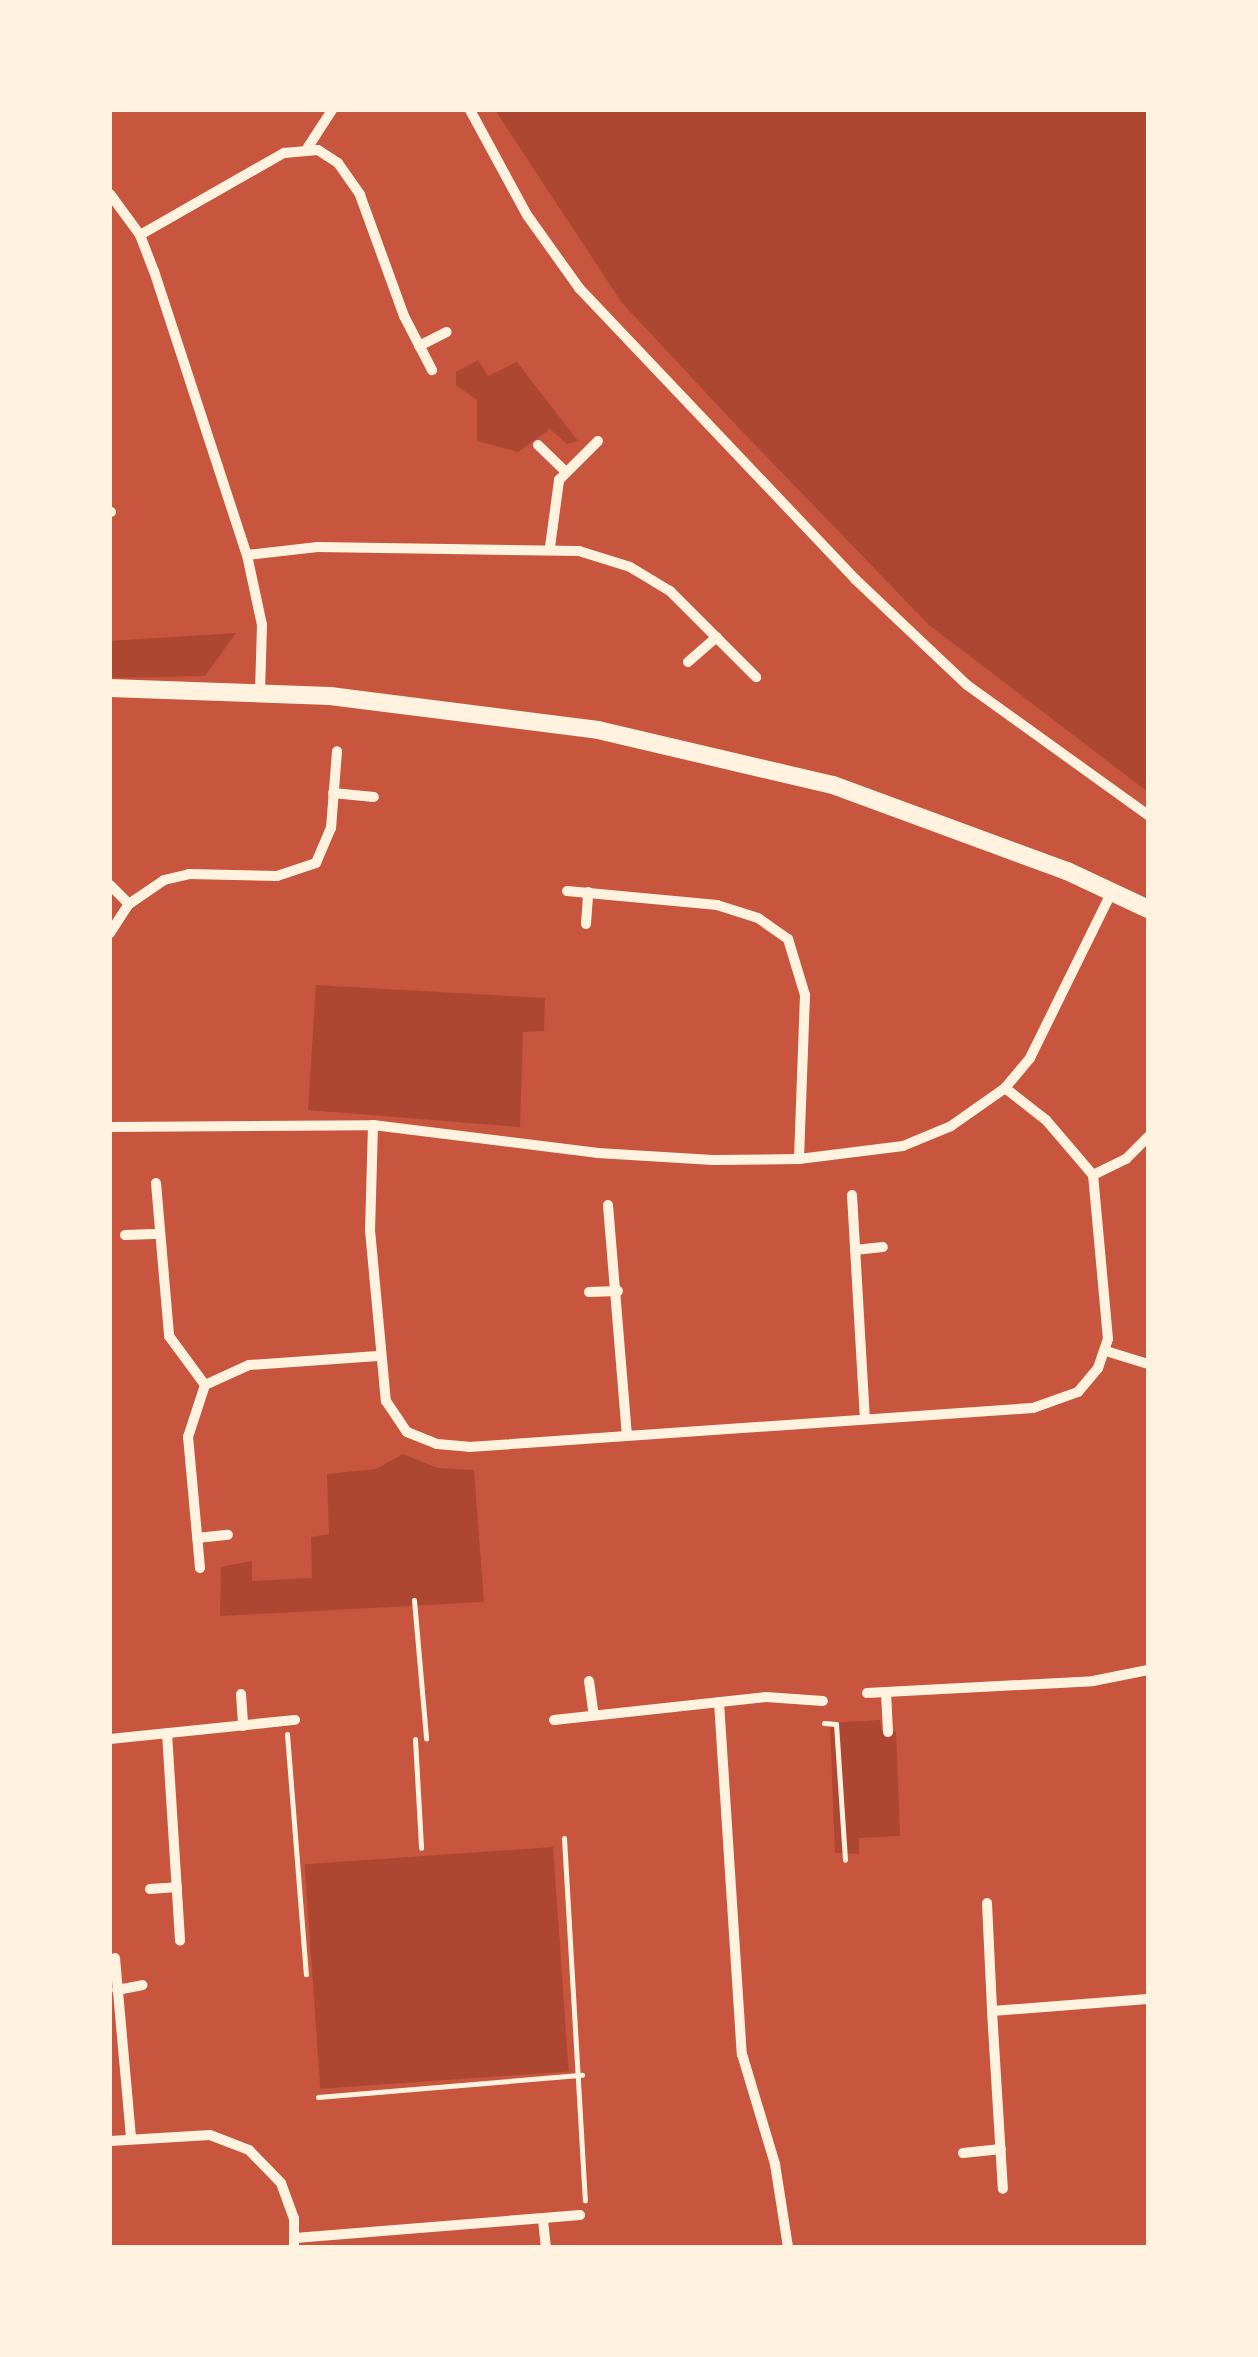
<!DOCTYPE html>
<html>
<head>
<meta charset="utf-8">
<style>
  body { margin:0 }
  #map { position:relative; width:1258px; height:2357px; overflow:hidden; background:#c8553d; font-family:Figtree,sans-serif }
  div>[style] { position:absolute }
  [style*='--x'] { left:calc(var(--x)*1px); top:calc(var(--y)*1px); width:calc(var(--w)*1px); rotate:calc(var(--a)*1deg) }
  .green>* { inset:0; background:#ae4732; transform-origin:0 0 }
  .path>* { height:5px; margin:-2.5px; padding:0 2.5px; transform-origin:2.5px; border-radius:2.5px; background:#fff3e0 }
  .minor>* { height:10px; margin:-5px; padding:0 5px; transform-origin:5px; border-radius:5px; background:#fff3e0 }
  .tertiary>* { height:18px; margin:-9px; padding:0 9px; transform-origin:9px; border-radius:9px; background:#fff3e0 }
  span { translate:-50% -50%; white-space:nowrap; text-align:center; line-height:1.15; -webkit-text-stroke:9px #fff3e0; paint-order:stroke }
  .frame { position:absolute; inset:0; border:112px solid #fff3e0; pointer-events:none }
</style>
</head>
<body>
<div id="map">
  <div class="green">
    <i style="clip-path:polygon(495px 110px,1148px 110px,1148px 792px,929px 625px,738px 427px,622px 303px)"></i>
    <i style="clip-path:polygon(478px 360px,488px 376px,517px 362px,578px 441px,567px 444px,550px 429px,518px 452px,477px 441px,477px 400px,456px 385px,456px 372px)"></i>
    <i style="clip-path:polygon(236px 633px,205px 676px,110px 678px,110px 641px)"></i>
    <i style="clip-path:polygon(316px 985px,545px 998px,544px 1031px,523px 1032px,520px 1127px,308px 1110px)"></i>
    <i style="clip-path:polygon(403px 1454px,438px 1468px,474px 1470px,484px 1602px,220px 1616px,221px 1567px,252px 1561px,252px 1581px,312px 1578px,311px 1537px,329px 1534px,327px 1474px,376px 1469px)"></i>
    <i style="clip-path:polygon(880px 1720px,882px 1732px,896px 1731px,900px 1836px,859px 1838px,859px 1854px,835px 1853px,830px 1723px)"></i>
    <i style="left:553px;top:1847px;width:225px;height:249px;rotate:86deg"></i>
  </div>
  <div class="path">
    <i style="--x:414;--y:1600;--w:139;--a:85"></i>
    <i style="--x:824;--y:1723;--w:12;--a:5"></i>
    <i style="--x:836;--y:1724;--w:136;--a:86.2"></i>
    <i style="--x:287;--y:1734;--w:241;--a:85.5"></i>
    <i style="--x:415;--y:1739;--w:109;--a:86.8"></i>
    <i style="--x:564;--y:1838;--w:363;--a:86.7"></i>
    <i style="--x:318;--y:2097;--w:265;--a:-4.8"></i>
  </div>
  <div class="minor">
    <i style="--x:470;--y:110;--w:119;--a:61.5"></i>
    <i style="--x:527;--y:215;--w:90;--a:54.5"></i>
    <i style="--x:579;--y:288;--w:401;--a:46.5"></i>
    <i style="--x:855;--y:579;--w:154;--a:43.4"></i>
    <i style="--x:967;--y:685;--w:223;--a:35.7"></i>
    <i style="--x:308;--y:147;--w:44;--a:-57"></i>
    <i style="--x:110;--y:194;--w:51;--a:53.8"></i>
    <i style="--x:140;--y:235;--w:39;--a:69"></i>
    <i style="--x:154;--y:271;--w:299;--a:71.9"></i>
    <i style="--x:247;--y:555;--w:72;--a:77.9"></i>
    <i style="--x:262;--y:625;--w:67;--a:91.7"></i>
    <i style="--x:140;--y:235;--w:166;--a:-29.7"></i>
    <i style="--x:284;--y:153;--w:34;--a:-5"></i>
    <i style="--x:318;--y:150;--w:24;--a:33"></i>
    <i style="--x:338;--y:163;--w:39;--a:55"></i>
    <i style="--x:360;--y:195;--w:129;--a:70"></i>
    <i style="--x:404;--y:316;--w:61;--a:62.6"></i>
    <i style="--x:419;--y:346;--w:31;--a:-27"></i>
    <i style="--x:538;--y:445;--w:36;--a:44"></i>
    <i style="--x:110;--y:512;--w:1;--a:0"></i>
    <i style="--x:550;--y:547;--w:68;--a:-82.3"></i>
    <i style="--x:559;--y:480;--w:55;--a:-45"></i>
    <i style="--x:247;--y:555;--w:71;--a:-6.4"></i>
    <i style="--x:318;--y:547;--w:261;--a:0.9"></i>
    <i style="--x:579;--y:551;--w:53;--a:17.4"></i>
    <i style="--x:630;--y:567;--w:47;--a:31"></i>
    <i style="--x:670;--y:591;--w:122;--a:45"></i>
    <i style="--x:688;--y:662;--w:38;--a:-41"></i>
    <i style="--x:333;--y:793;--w:41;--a:5.6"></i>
    <i style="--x:110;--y:885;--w:27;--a:45"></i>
    <i style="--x:567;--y:891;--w:151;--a:5.3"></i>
    <i style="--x:717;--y:905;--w:43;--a:17.6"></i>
    <i style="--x:758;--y:918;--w:37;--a:35"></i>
    <i style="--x:788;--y:939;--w:59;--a:73.1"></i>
    <i style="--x:805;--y:995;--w:164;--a:92.1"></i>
    <i style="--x:586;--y:924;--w:32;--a:-86"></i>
    <i style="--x:110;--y:933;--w:35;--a:-57"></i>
    <i style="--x:129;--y:904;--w:42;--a:-34.4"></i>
    <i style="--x:164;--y:880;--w:26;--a:-13"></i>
    <i style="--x:189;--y:874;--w:88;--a:1.3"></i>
    <i style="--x:277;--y:876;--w:41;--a:-18.4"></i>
    <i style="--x:316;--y:863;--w:38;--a:-67"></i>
    <i style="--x:331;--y:828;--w:77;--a:-85.5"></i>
    <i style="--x:373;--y:1125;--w:105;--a:91.6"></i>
    <i style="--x:370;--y:1230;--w:172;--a:84.7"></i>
    <i style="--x:386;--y:1401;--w:37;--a:56"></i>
    <i style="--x:407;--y:1432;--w:32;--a:22"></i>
    <i style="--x:437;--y:1444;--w:32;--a:5"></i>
    <i style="--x:469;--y:1447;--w:565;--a:-3.96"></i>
    <i style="--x:1033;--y:1408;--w:48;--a:-19.6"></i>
    <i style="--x:1078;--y:1392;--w:31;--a:-50"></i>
    <i style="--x:1098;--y:1368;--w:31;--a:-71"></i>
    <i style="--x:1108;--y:1339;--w:165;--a:-95.2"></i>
    <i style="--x:1093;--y:1175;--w:72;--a:-130.5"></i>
    <i style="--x:1046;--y:1120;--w:52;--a:-142"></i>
    <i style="--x:110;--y:1127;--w:263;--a:-0.4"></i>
    <i style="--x:373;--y:1125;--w:227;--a:7.1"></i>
    <i style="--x:598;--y:1153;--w:115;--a:3.5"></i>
    <i style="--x:713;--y:1160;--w:86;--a:-0.7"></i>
    <i style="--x:799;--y:1159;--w:105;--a:-7.1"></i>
    <i style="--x:903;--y:1146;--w:52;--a:-22.6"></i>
    <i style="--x:951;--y:1126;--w:66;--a:-35.1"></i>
    <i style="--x:1005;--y:1088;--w:39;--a:-50"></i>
    <i style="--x:1030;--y:1058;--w:186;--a:-63.8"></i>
    <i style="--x:1093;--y:1175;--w:37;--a:-26"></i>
    <i style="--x:1126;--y:1159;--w:31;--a:-45"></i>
    <i style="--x:156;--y:1183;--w:154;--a:85.1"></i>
    <i style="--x:169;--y:1336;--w:61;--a:53.7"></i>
    <i style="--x:205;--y:1385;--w:48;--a:-24.4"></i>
    <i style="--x:249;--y:1365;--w:129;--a:-4"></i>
    <i style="--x:852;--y:1195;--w:223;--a:86.7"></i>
    <i style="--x:608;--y:1205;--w:231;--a:85.3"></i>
    <i style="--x:125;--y:1235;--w:35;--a:-2"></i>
    <i style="--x:855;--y:1250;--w:28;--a:-6"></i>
    <i style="--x:589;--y:1292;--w:29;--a:-2"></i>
    <i style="--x:1106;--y:1351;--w:44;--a:17.2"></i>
    <i style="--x:197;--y:1538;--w:31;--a:-6"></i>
    <i style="--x:200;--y:1568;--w:132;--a:-95.2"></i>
    <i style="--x:188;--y:1437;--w:55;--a:-71.9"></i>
    <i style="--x:589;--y:1681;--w:34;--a:82"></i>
    <i style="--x:886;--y:1692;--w:40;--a:87.1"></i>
    <i style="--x:867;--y:1693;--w:226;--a:-3"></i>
    <i style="--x:1093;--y:1681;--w:56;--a:-11.3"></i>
    <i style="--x:241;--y:1694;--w:32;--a:86"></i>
    <i style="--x:719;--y:1702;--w:353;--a:86.3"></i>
    <i style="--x:742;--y:2054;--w:115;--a:73.3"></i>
    <i style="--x:775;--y:2164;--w:84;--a:81.1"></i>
    <i style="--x:554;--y:1720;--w:213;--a:-6.2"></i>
    <i style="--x:766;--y:1697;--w:57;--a:4"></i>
    <i style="--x:167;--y:1733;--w:208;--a:86.4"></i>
    <i style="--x:110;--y:1739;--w:186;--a:-5.9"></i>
    <i style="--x:150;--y:1889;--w:27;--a:-4"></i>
    <i style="--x:987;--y:1903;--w:108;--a:87.3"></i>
    <i style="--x:992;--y:2011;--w:156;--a:-4.4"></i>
    <i style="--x:115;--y:1958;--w:182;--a:84.9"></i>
    <i style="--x:117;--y:1990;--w:26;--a:-11"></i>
    <i style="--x:992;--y:2011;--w:178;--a:86.5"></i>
    <i style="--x:110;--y:2141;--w:100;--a:-3.4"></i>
    <i style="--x:210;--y:2135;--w:42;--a:21"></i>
    <i style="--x:249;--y:2150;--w:46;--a:45.9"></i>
    <i style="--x:281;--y:2183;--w:37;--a:70"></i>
    <i style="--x:294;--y:2218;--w:29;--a:90"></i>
    <i style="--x:963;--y:2153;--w:38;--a:-6"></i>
    <i style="--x:543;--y:2220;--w:27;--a:84"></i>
    <i style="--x:295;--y:2238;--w:286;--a:-4.6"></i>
  </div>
  <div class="tertiary">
    <i style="--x:110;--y:688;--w:220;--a:2.1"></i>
    <i style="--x:330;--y:696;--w:270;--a:7.2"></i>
    <i style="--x:598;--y:730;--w:241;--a:13.2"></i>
    <i style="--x:833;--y:785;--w:249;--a:20.2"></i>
    <i style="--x:1067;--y:871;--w:89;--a:25.1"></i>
  </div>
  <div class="frame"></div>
</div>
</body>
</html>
